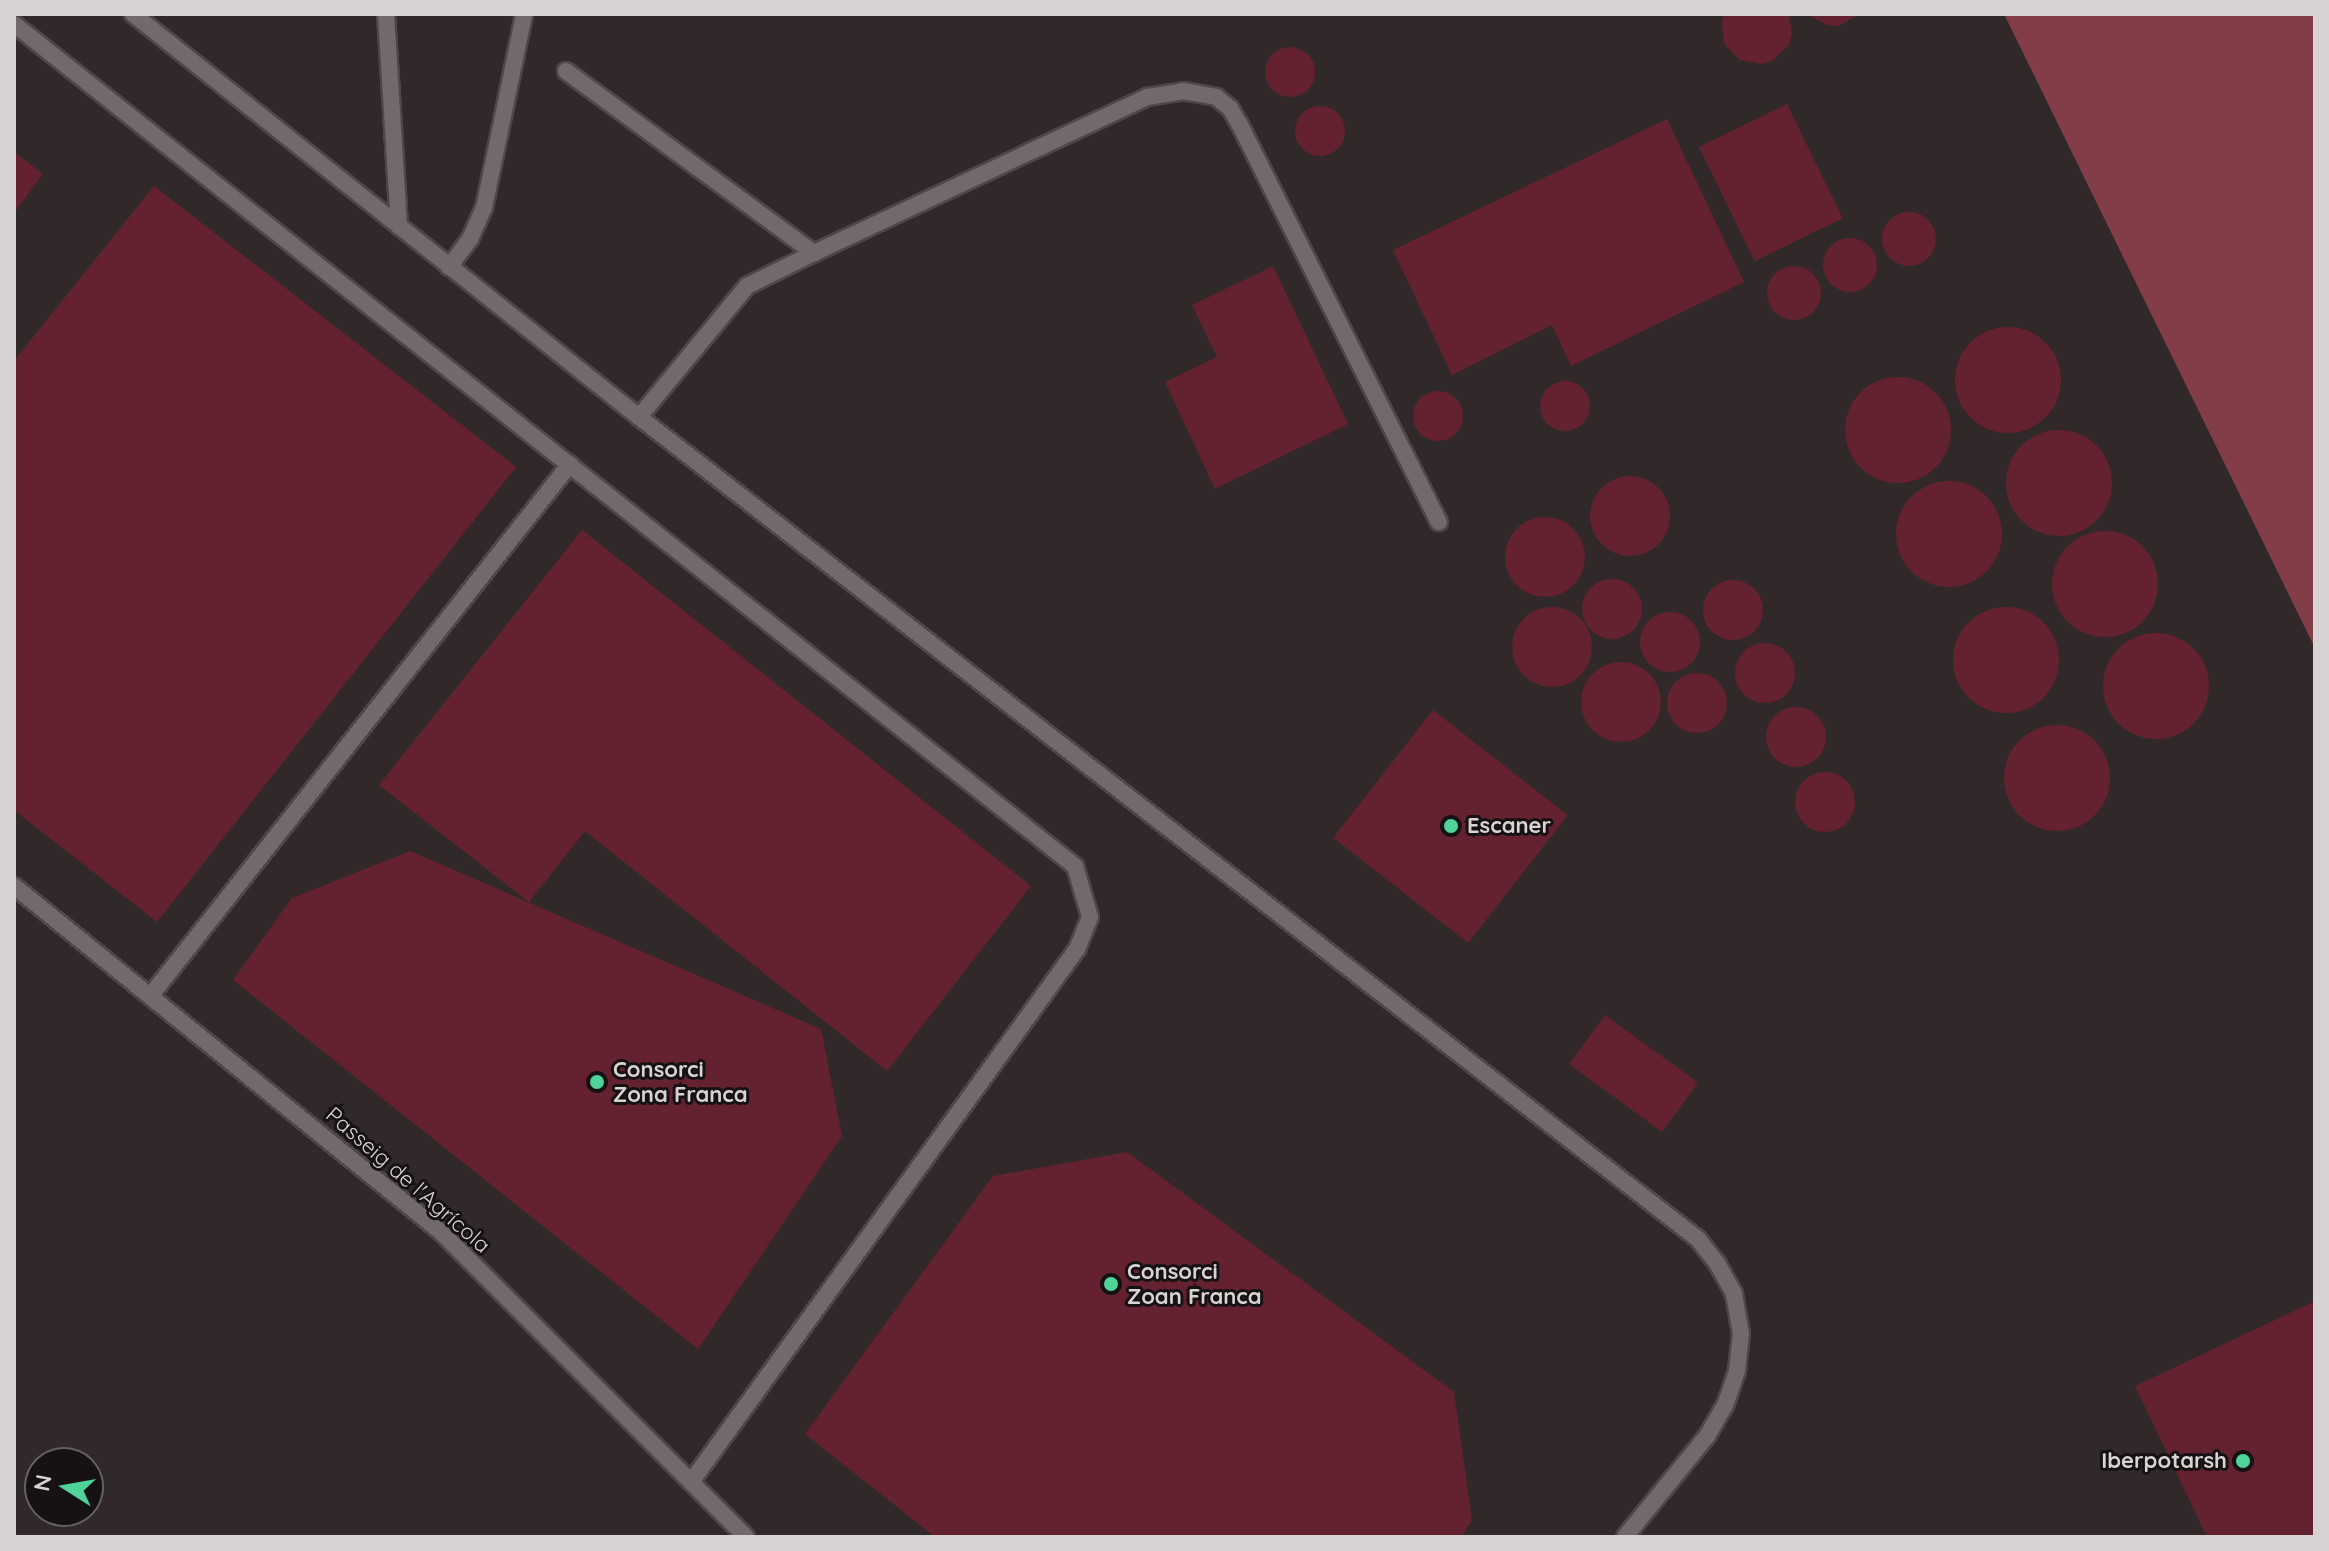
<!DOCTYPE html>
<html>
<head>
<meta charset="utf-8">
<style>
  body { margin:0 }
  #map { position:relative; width:2329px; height:1551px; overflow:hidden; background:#312929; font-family:Quicksand,sans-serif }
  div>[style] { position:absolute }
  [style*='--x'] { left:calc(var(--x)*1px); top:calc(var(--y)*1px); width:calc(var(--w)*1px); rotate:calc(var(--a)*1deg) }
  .water>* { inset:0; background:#833d49 }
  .building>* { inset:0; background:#642230; transform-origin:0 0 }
  .round { border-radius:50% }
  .roads { filter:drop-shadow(2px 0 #4e4748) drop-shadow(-2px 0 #4e4748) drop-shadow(0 2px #4e4748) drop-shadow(0 -2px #4e4748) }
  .service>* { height:16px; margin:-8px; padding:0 8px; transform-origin:8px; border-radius:8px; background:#73696a }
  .dots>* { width:22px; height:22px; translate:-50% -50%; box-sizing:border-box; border:4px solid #161213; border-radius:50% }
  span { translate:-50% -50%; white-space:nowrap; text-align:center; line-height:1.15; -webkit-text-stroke:6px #161213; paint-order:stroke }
  .poi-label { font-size:22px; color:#d8d2d3; font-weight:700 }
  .left { translate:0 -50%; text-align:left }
  .right { translate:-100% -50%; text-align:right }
  .street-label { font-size:22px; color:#d8d2d3 }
  .frame { position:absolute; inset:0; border:16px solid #d8d2d3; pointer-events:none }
  .north { position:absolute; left:24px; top:1447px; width:80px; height:80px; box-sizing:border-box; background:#161213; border:2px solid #645f60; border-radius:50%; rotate:281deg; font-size:22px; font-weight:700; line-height:32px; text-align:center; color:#d8d2d3 }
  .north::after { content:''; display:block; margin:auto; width:28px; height:36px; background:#4fd399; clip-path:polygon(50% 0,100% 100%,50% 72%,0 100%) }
</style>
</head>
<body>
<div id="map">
  <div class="water">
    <i style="clip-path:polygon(2004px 14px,2315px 14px,2315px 648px)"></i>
  </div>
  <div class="building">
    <i style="clip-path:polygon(1725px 14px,1789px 14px,1792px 34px,1789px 45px,1772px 61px,1762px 64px,1740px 60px,1724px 44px,1722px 21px)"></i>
    <i style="clip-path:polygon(1807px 14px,1860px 14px,1839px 26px,1827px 25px)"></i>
    <i class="round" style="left:1265px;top:47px;width:50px;height:50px"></i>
    <i style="left:1787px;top:104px;width:127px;height:98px;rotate:64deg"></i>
    <i class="round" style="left:1295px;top:106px;width:50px;height:50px"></i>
    <i style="clip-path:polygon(1667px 119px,1744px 282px,1571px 366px,1552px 325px,1452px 375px,1393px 250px)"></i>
    <i style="clip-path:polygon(14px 152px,43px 174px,14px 213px)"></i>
    <i style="clip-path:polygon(154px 186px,516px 467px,157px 922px,14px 810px,14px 361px)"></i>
    <i class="round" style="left:1882px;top:212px;width:54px;height:54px"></i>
    <i class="round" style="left:1823px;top:238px;width:54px;height:54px"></i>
    <i class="round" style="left:1767px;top:266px;width:54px;height:54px"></i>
    <i style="clip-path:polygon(1273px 266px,1348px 424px,1215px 489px,1165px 382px,1217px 357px,1192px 305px)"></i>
    <i class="round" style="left:1955px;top:327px;width:106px;height:106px"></i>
    <i class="round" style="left:1845px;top:377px;width:106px;height:106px"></i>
    <i class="round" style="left:1540px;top:381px;width:50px;height:50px"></i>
    <i class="round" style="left:1413px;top:391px;width:50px;height:50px"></i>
    <i class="round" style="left:2006px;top:430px;width:106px;height:106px"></i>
    <i class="round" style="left:1590px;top:476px;width:80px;height:80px"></i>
    <i class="round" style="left:1896px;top:481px;width:106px;height:106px"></i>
    <i class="round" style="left:1505px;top:517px;width:80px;height:80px"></i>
    <i style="clip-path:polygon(582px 530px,1031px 886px,887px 1071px,585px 831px,529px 902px,379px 785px)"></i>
    <i class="round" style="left:2052px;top:531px;width:106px;height:106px"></i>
    <i class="round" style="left:1582px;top:579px;width:60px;height:60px"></i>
    <i class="round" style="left:1703px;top:580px;width:60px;height:60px"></i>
    <i class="round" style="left:1953px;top:607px;width:106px;height:106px"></i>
    <i class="round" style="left:1512px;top:607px;width:80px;height:80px"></i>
    <i class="round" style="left:1640px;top:612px;width:60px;height:60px"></i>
    <i class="round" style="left:2103px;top:633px;width:106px;height:106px"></i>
    <i class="round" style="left:1735px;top:643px;width:60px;height:60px"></i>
    <i class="round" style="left:1581px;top:662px;width:80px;height:80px"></i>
    <i class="round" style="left:1667px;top:673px;width:60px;height:60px"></i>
    <i class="round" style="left:1766px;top:707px;width:60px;height:60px"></i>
    <i style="left:1433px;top:710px;width:171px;height:162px;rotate:38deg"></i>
    <i class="round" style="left:2004px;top:725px;width:106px;height:106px"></i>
    <i class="round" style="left:1795px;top:772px;width:60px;height:60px"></i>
    <i style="clip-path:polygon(410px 851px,821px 1029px,842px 1136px,698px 1349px,233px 980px,292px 898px)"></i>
    <i style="left:1605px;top:1015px;width:115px;height:61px;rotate:36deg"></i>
    <i style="clip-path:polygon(1127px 1152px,1454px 1392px,1472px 1520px,1461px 1537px,935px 1537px,805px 1434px,993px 1176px)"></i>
    <i style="clip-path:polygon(2315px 1301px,2315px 1537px,2207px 1537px,2135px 1386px)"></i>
  </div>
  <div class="roads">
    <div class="service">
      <i style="--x:133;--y:14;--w:647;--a:38.54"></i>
      <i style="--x:639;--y:417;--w:1341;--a:37.82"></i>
      <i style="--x:1698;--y:1239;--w:31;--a:52"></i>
      <i style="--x:1717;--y:1263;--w:35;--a:61"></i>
      <i style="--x:1734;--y:1294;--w:40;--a:80"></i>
      <i style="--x:1741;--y:1333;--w:38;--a:96"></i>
      <i style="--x:1737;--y:1371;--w:36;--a:109"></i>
      <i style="--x:1725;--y:1405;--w:36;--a:120"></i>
      <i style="--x:1707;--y:1436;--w:130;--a:129.1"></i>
      <i style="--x:386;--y:14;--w:213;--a:86.5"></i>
      <i style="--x:14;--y:24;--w:1355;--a:38.44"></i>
      <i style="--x:1075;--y:866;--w:53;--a:73.6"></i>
      <i style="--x:1090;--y:917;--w:35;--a:112"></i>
      <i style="--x:1077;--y:949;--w:658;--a:125.91"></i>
      <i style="--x:566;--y:71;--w:308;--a:36.3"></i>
      <i style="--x:814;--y:253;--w:368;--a:-25.1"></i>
      <i style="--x:1147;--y:97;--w:36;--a:-9"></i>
      <i style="--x:1183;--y:91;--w:34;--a:10"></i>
      <i style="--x:1216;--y:97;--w:18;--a:38"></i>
      <i style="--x:1230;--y:108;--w:20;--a:60"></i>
      <i style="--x:1240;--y:125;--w:444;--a:63.4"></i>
      <i style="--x:449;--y:267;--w:35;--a:-53"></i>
      <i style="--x:470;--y:239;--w:34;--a:-66"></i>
      <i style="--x:484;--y:208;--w:198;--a:-78.3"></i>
      <i style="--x:639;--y:417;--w:170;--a:-50.5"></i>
      <i style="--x:747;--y:286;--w:75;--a:-26.2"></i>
      <i style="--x:14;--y:886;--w:550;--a:39.02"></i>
      <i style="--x:441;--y:1232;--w:431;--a:45"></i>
      <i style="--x:151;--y:995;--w:676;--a:-51.72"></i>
    </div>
  </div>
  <div class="dots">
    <i style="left:1451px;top:826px;background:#4fd399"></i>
    <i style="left:597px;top:1082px;background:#4fd399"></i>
    <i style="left:1111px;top:1284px;background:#4fd399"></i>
    <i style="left:2243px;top:1461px;background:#4fd399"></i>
  </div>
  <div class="poi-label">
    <span class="left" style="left:1467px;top:826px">Escaner</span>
    <span class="left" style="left:613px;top:1082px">Consorci<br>Zona Franca</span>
    <span class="left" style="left:1127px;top:1284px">Consorci<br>Zoan Franca</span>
    <span class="right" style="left:2227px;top:1461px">Iberpotarsh</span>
  </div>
  <div class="street-label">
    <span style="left:408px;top:1180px;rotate:41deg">Passeig de l'Agrícola</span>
  </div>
  <div class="frame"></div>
  <div class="north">N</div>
</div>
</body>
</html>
